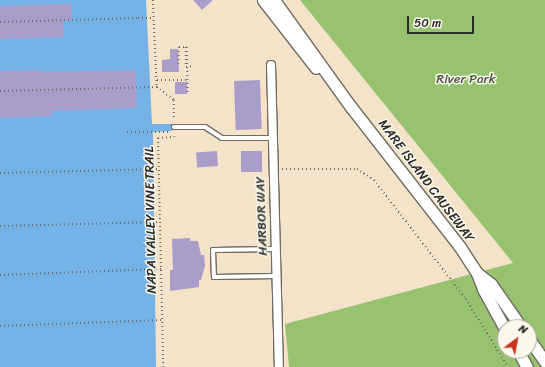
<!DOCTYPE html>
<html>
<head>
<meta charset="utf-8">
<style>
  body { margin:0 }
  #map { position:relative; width:545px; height:367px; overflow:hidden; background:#f4e3c8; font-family:Sriracha,sans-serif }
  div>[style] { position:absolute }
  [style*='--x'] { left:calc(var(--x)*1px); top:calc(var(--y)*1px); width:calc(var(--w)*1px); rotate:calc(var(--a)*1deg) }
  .green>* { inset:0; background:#97c26f }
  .water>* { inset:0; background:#74b2e7 }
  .building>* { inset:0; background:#a99dca; transform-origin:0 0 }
  .path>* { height:1.5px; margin-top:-0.75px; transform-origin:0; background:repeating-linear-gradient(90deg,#716b62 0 1px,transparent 0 4px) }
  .roads { filter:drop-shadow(1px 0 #716b62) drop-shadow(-1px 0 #716b62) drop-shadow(0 1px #716b62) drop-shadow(0 -1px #716b62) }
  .service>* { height:4px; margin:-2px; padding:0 2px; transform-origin:2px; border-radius:2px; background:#fff }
  .minor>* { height:8px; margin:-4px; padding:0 4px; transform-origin:4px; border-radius:4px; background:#fff }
  .secondary>* { height:11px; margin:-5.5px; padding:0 5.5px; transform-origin:5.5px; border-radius:5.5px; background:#fff }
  span { translate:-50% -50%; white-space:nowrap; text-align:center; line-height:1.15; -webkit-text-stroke:3px #fbf7ec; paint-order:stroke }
  .park-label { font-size:13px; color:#4b583f }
  .street-label { font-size:13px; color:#2b2b2b }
  .north { position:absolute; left:497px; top:319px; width:40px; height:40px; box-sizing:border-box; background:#fbf7ec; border:1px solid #a8a59f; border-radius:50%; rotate:32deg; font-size:11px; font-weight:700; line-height:16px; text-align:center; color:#2b2b2b }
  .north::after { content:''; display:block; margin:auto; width:14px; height:18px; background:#c8321e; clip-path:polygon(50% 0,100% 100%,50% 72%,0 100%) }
  .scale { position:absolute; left:407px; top:16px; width:67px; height:18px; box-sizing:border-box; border:2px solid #2b2b2b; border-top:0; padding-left:5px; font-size:12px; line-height:14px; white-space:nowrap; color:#2b2b2b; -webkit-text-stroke:3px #fbf7ec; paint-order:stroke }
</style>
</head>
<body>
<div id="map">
  <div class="green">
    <i style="clip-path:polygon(evenodd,300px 0,545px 0,545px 367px,289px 367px,285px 324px,513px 263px,300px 0,505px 327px,529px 327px,529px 351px,505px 351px,505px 327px)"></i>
  </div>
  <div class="water">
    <i style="clip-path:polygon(0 0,146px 0,152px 124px,172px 124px,172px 131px,153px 132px,156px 367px,0 367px)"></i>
  </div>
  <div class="building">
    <i style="clip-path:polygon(193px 0,213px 0,202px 10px)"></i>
    <i style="clip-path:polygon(72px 4px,72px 20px,63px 20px,64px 37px,0 39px,0 6px)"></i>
    <i style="clip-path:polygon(170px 49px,178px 49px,179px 72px,162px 72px,162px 60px,170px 59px)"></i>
    <i style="clip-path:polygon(41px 70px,41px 72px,136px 70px,137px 108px,51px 111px,52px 116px,0 118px,0 71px)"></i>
    <i style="left:260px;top:80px;width:49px;height:26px;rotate:88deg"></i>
    <i style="left:175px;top:82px;width:12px;height:12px"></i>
    <i style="left:217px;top:151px;width:15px;height:21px;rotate:86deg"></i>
    <i style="left:241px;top:151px;width:21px;height:21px"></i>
    <i style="clip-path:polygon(190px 238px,190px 241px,198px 241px,201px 255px,204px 255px,205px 266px,201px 280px,199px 280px,199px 287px,170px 291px,170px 270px,173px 270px,172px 239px)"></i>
  </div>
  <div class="path">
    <i style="--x:153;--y:0;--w:87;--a:87.4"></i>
    <i style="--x:157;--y:87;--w:21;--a:37"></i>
    <i style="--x:174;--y:100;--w:20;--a:90"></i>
    <i style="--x:138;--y:18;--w:15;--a:0"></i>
    <i style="--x:0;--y:22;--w:139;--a:-1.6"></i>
    <i style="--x:187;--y:47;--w:47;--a:88.8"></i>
    <i style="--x:178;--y:64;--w:17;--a:-87"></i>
    <i style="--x:179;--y:47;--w:7;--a:0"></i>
    <i style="--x:186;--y:47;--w:20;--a:90"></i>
    <i style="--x:186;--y:67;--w:7;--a:-8"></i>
    <i style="--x:157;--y:80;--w:31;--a:0"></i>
    <i style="--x:0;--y:91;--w:157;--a:-1.5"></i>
    <i style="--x:127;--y:132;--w:44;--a:0"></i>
    <i style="--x:282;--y:169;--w:75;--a:0"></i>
    <i style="--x:357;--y:169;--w:20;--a:33"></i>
    <i style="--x:374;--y:180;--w:150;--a:52.3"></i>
    <i style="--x:466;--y:299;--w:80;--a:58.3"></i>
    <i style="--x:0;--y:173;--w:159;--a:-1.4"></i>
    <i style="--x:0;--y:226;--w:160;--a:-1.4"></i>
    <i style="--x:0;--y:275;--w:161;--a:-2.1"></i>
    <i style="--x:0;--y:326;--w:162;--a:-2.1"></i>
    <i style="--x:163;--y:367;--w:229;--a:-91.3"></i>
    <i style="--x:158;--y:138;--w:16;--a:-4"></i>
    <i style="--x:174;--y:137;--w:3;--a:-90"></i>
  </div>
  <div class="roads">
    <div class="service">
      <i style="--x:174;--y:127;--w:31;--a:0"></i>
      <i style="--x:205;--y:127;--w:20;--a:33"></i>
      <i style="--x:222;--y:138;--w:50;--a:0"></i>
      <i style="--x:275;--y:249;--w:62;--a:179.1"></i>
      <i style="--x:213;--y:250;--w:27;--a:88"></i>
      <i style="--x:214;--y:277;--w:62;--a:-0.9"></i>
    </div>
    <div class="minor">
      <i style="--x:271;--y:65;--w:302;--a:88.5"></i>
    </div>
    <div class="secondary">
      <i style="--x:263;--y:0;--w:86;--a:52.1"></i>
      <i style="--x:274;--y:0;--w:132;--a:54.3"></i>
      <i style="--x:351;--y:107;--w:177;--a:52.1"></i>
      <i style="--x:460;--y:247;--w:31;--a:57"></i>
      <i style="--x:477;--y:273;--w:17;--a:69"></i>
      <i style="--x:483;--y:289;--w:46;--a:61.2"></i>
      <i style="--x:477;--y:273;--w:18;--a:38"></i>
      <i style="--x:491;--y:284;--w:52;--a:55.1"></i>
      <i style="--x:529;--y:339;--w:28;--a:55"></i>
      <i style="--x:518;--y:351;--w:18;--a:61"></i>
    </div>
  </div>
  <div class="park-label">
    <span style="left:466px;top:79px">River Park</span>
  </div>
  <div class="street-label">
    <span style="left:426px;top:181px;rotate:53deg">MARE ISLAND CAUSEWAY</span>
    <span style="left:262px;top:216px;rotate:-92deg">HARBOR WAY</span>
    <span style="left:151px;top:220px;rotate:-91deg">NAPA VALLEY VINE TRAIL</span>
  </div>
  <div class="north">N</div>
  <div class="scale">50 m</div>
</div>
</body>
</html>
